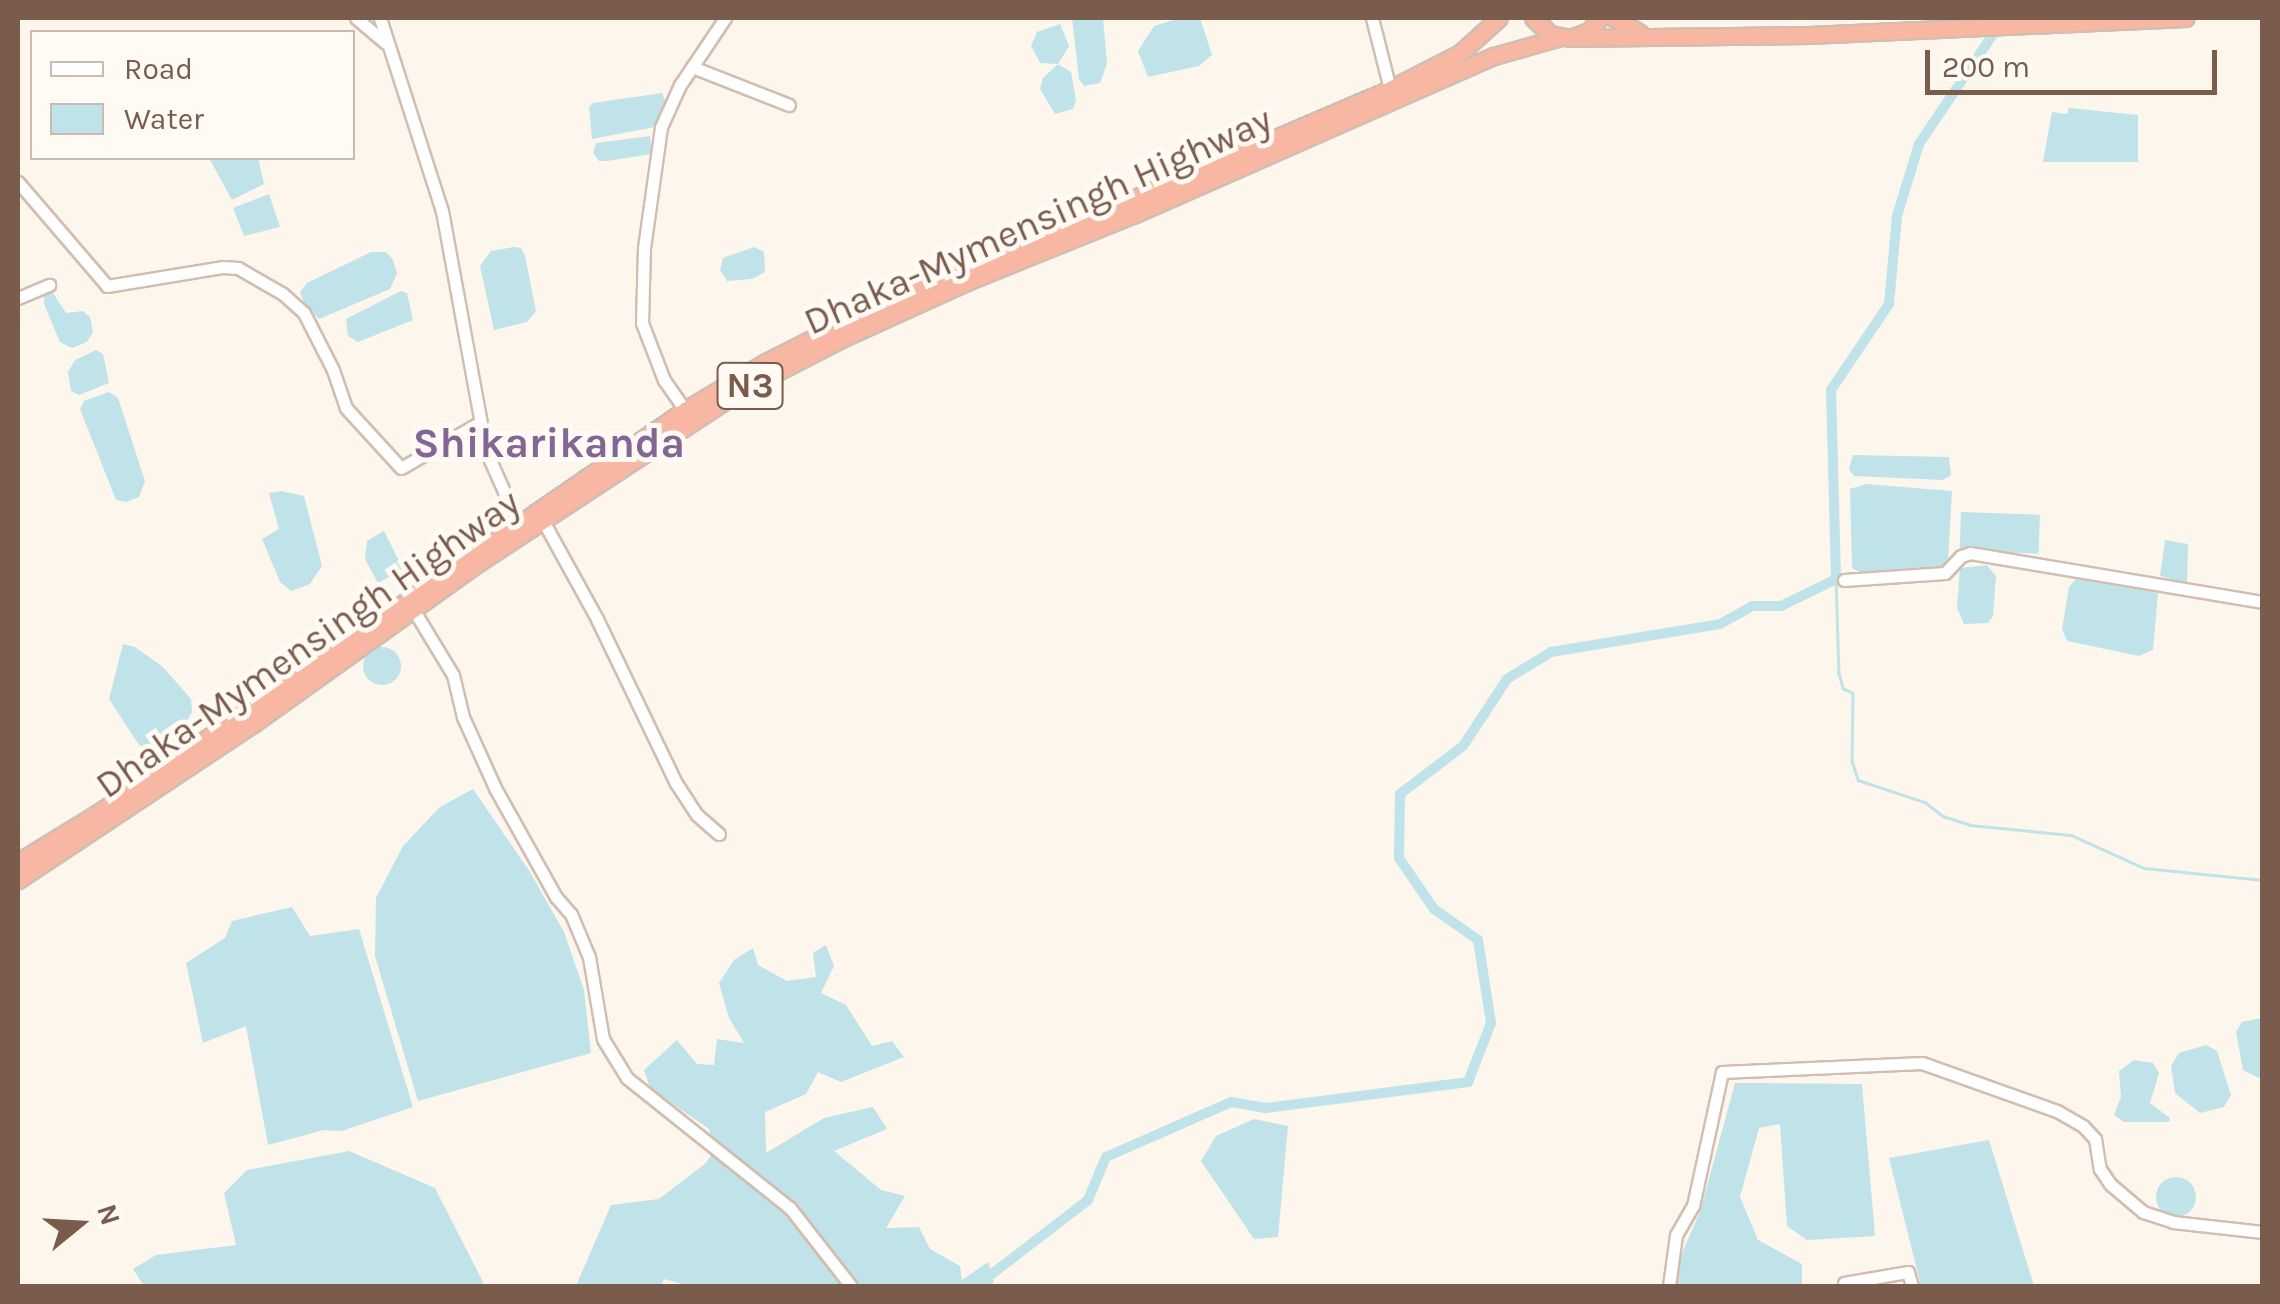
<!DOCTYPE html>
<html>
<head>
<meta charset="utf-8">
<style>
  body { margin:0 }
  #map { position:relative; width:2280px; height:1304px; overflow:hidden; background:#fdf6ec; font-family:Karla,sans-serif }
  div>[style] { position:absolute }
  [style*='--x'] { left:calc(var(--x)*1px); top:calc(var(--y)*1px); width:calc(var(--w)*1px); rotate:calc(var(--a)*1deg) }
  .water>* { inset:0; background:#bfe3e8; transform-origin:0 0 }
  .round { border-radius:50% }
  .stream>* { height:2.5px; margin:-1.25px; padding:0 1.25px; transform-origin:1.25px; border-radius:1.25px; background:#bfe3e8 }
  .canal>* { height:10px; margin:-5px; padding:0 5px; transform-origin:5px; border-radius:5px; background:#bfe3e8 }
  .roads { filter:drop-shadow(2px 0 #d1beb0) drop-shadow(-2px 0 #d1beb0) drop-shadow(0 2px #d1beb0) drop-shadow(0 -2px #d1beb0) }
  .minor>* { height:11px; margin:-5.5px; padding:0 5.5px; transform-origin:5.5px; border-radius:5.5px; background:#fff }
  .highway>* { height:15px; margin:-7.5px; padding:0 7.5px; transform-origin:7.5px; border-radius:7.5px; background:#f7b7a3 }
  span { translate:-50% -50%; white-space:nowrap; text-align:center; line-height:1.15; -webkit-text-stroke:10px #fffaf3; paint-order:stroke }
  .shield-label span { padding:2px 8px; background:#fffaf3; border:2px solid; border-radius:8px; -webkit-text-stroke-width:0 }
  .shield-label { font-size:35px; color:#7a5c4d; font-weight:700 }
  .street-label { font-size:38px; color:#7a5c4d }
  .quarter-label { font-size:42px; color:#846695; font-weight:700 }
  .frame { position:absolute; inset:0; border:20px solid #7a5c4d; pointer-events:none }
  .legend { position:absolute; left:30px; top:30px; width:325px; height:130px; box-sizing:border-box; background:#fffaf3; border:2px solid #cabbb1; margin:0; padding:12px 18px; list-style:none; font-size:30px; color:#7a5c4d }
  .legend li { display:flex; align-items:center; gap:20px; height:50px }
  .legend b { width:50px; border:2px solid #cabbb1 }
  .north { position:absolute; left:30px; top:1174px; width:100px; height:100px; -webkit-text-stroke:8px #fffaf3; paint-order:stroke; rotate:72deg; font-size:28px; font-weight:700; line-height:40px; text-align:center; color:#7a5c4d }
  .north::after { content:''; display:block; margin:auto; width:35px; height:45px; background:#7a5c4d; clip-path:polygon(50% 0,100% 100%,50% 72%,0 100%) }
  .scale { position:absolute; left:1925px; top:50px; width:292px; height:45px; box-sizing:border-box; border:5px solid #7a5c4d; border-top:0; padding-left:12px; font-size:30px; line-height:35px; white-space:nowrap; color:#7a5c4d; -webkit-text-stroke:8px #fffaf3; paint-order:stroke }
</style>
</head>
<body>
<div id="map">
  <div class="water">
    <i style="clip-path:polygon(1072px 18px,1103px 18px,1107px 64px,1100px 83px,1084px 86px,1079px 79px)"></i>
    <i style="clip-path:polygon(1180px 18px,1200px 18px,1212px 55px,1199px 66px,1148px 77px,1138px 51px,1154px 26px)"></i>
    <i style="clip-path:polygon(1060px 24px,1069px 46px,1058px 64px,1071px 72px,1076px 100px,1073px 109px,1055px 114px,1040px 89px,1043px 78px,1058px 64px,1040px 63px,1031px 46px,1037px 32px)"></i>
    <i style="clip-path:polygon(662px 93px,666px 103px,660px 126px,592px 139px,589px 107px,593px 103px)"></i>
    <i style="clip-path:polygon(2069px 108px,2138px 115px,2138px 162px,2043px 162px,2052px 112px,2067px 114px)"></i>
    <i style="clip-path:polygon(650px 136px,652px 154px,607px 161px,599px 161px,593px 153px,596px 143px)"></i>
    <i style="clip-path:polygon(209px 158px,258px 158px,264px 184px,232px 200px)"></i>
    <i style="clip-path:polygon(269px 194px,280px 227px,244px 236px,233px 208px)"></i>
    <i style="clip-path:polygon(514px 247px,521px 248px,525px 256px,536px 311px,527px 322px,494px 330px,480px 266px,491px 251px)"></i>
    <i style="clip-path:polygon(754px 247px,764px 252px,765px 272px,752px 279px,727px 281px,720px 270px,723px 258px)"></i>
    <i style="clip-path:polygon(371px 252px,386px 252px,393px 260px,397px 273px,390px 289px,319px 319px,305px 305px,300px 292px,307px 283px)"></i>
    <i style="clip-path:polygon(51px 290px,66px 313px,83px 311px,90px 317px,93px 332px,87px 342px,72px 348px,60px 342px,44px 304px,44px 294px)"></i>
    <i style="clip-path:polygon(401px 291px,407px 293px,413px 320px,358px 342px,348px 336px,346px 319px)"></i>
    <i style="clip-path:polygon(96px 350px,103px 354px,109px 383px,79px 395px,71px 391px,68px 372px,75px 360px)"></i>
    <i style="clip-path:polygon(109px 392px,118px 398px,145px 481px,139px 497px,126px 502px,116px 500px,80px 409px,84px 401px)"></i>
    <i style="clip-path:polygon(1853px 455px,1949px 457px,1951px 475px,1943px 480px,1854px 476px,1849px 469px)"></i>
    <i style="clip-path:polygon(1866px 484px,1952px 491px,1948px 561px,1944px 566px,1859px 572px,1852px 568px,1850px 489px)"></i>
    <i style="clip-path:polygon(281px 491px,304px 496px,322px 566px,310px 584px,291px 591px,280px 582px,262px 539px,279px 529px,269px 493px)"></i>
    <i style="left:1961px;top:512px;width:79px;height:39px;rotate:2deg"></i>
    <i style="clip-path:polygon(384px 531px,403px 569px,378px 583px,365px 559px,367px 541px)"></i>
    <i style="clip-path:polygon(2165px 540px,2188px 544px,2187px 583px,2160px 576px)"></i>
    <i style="clip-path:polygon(1987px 565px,1996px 576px,1993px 616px,1988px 623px,1964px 624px,1957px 608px,1960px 568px)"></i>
    <i style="clip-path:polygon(2076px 579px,2158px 593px,2153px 650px,2139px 656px,2067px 641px,2062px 629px,2069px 587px)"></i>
    <i style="clip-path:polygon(123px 644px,135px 647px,163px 667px,191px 699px,192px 712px,183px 728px,152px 749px,144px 750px,137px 742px,109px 699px)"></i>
    <i class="round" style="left:363px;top:647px;width:38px;height:38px"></i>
    <i style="clip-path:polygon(473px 789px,530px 872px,564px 932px,584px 990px,591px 1053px,418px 1101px,375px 956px,376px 898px,403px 846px,440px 807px)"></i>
    <i style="clip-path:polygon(292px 907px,310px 936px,359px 929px,413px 1107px,342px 1131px,324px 1130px,268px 1145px,246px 1026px,203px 1043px,186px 963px,225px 938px,232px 921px)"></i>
    <i style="clip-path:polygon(826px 945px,834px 966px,821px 993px,846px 1005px,872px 1046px,892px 1041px,904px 1057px,841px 1082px,818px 1072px,806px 1094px,765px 1112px,766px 1153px,824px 1118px,873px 1107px,887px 1129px,834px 1151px,881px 1190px,905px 1196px,886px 1228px,919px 1227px,930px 1249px,960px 1266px,962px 1280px,988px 1262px,994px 1282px,991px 1286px,689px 1286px,664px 1279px,661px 1286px,576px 1286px,611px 1205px,659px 1199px,706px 1163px,715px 1149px,709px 1129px,650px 1088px,644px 1070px,677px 1040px,697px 1064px,714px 1065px,717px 1039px,744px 1043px,729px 1018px,719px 983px,734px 960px,753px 948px,758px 965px,787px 981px,816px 977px,813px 953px)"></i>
    <i style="clip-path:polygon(2262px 1018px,2262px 1077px,2259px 1078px,2243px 1070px,2236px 1032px,2242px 1022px)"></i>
    <i style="clip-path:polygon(2206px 1045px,2217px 1051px,2231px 1095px,2224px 1107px,2200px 1113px,2175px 1093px,2171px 1066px,2179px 1053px)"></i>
    <i style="clip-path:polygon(2134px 1060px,2153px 1063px,2159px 1073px,2150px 1103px,2170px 1118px,2169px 1122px,2124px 1122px,2114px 1115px,2121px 1097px,2119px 1071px)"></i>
    <i style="clip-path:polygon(1735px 1083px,1862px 1084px,1875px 1236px,1807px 1240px,1787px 1226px,1780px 1124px,1759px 1128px,1740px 1197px,1758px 1240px,1802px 1264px,1802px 1286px,1678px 1286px,1679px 1260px,1700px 1212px)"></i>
    <i style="clip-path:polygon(1254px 1119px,1288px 1126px,1278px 1237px,1254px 1239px,1201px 1161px,1216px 1136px)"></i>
    <i style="clip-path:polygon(1989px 1140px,2034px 1286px,1921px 1286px,1889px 1158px)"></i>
    <i style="clip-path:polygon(349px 1151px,435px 1188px,485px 1286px,144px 1286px,133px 1269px,156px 1255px,236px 1245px,224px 1193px,247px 1170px)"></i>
    <i class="round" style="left:2156px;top:1177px;width:40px;height:40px"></i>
  </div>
  <div class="stream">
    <i style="--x:1836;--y:579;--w:94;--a:88.2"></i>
    <i style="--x:1839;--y:673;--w:16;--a:75"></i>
    <i style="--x:1843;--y:688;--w:11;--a:27"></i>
    <i style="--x:1853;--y:693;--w:68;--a:90.8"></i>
    <i style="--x:1852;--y:761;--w:20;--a:72"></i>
    <i style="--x:1858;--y:780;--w:71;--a:18.2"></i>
    <i style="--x:1925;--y:802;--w:23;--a:38"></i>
    <i style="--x:1943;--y:816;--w:28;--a:18"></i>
    <i style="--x:1970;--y:825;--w:101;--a:5.7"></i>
    <i style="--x:2071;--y:835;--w:80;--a:24.3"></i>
    <i style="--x:2144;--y:868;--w:119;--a:5.8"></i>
  </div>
  <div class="canal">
    <i style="--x:992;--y:1274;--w:121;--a:-37.6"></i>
    <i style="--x:1088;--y:1200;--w:47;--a:-67.3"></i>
    <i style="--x:1106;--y:1157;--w:137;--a:-23.7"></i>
    <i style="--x:1231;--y:1102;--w:36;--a:10"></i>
    <i style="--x:1266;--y:1108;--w:204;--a:-7.3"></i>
    <i style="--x:1468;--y:1082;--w:63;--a:-68.7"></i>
    <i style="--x:1491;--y:1023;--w:84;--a:-98.9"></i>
    <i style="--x:1478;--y:940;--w:54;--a:-144.8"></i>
    <i style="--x:1434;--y:909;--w:62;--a:-124.5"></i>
    <i style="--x:1399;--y:858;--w:64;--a:-89.1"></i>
    <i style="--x:1400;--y:794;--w:79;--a:-37.3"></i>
    <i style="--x:1463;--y:746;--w:80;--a:-56.7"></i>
    <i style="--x:1507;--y:679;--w:52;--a:-31.5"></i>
    <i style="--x:1551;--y:652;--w:171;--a:-9.4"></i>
    <i style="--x:1720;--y:624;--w:37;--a:-29"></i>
    <i style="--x:1752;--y:606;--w:29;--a:0"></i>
    <i style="--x:1781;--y:606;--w:61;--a:-26.1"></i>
    <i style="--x:1836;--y:579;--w:189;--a:-91.5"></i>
    <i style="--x:1831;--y:390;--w:104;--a:-56"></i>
    <i style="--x:1889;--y:304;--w:88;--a:-84.8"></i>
    <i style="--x:1897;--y:216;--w:75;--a:-73"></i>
    <i style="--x:1919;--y:144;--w:152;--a:-56"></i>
  </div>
  <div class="roads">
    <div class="minor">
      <i style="--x:356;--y:18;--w:38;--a:40"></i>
      <i style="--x:380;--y:18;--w:203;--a:72.2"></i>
      <i style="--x:442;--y:211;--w:244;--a:79.6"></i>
      <i style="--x:486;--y:451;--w:79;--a:66"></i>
      <i style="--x:1372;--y:18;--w:73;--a:75.8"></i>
      <i style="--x:692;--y:67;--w:104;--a:21.4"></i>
      <i style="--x:18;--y:182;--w:137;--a:49.4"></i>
      <i style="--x:107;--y:286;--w:118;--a:-9.3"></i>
      <i style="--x:223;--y:267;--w:15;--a:4"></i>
      <i style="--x:238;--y:268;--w:52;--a:30"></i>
      <i style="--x:283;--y:294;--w:28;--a:42"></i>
      <i style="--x:304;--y:313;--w:64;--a:63"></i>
      <i style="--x:333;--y:370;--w:40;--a:71.1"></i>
      <i style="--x:346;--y:408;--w:81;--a:47.5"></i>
      <i style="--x:401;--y:468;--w:90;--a:-30"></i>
      <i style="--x:18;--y:298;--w:34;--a:-23"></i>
      <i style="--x:685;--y:410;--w:37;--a:-125"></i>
      <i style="--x:664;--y:380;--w:61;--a:-111.1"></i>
      <i style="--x:642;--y:323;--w:75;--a:-88.5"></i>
      <i style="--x:644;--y:248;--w:122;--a:-82"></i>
      <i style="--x:661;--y:127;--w:46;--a:-65.7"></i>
      <i style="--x:680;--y:85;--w:81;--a:-56.1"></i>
      <i style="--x:543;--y:521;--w:112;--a:61.1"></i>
      <i style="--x:597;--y:619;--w:182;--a:64.3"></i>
      <i style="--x:676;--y:783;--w:38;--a:57"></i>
      <i style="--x:697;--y:815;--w:29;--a:41"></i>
      <i style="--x:1844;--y:580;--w:101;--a:-4"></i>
      <i style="--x:1945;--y:573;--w:23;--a:-47"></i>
      <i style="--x:1961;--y:556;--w:9;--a:-18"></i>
      <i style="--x:1970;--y:553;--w:296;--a:9.5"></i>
      <i style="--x:410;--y:604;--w:83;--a:58.8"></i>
      <i style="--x:453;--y:675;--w:43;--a:76.6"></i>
      <i style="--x:463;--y:717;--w:78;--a:65.7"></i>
      <i style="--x:495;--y:788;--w:125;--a:60.8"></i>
      <i style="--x:556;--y:897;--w:23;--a:49"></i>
      <i style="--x:571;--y:914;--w:47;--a:67.3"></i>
      <i style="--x:589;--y:957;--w:83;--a:80.3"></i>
      <i style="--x:603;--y:1039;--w:46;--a:58.4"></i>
      <i style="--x:627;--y:1078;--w:208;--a:38.6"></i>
      <i style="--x:790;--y:1208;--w:99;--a:52"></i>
      <i style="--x:1844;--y:1283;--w:65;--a:-9.8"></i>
      <i style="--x:1908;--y:1272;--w:15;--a:74"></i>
      <i style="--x:1669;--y:1286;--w:51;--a:-82.2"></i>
      <i style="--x:1676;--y:1235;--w:34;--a:-60"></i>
      <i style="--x:1693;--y:1206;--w:137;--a:-77.8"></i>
      <i style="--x:1722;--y:1072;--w:200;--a:-2.6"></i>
      <i style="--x:1922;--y:1063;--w:143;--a:19.6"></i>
      <i style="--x:2057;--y:1111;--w:30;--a:30"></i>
      <i style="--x:2083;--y:1126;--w:18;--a:47"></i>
      <i style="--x:2095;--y:1139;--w:30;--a:81"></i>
      <i style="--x:2100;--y:1169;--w:18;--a:56"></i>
      <i style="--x:2110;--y:1184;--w:43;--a:40.3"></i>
      <i style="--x:2143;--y:1212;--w:32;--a:18"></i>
      <i style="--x:2173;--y:1222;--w:90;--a:6.4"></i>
    </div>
    <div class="highway">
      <i style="--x:1533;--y:18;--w:23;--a:43"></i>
      <i style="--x:1550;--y:34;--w:20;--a:11"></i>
      <i style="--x:1570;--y:38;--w:20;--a:-20"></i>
      <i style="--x:1589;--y:31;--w:17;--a:-50"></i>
      <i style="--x:1614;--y:18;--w:30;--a:30"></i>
      <i style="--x:1570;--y:38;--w:239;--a:-0.7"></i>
      <i style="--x:1809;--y:35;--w:377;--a:-2.6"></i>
      <i style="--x:18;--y:862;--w:94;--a:-31.5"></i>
      <i style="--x:98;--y:813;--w:712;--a:-34.47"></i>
      <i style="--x:685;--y:410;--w:94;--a:-30.7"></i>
      <i style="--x:766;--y:362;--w:91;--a:-26.8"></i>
      <i style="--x:847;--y:321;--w:590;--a:-23.13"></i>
      <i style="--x:1390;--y:89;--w:79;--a:-27.2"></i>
      <i style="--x:1460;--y:53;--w:52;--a:-41.9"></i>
      <i style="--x:18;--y:880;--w:282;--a:-33.6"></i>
      <i style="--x:253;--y:724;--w:269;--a:-35.6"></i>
      <i style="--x:472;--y:567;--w:315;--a:-33.3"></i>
      <i style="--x:735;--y:394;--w:119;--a:-27.4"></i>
      <i style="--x:841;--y:339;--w:141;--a:-24.4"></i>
      <i style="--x:969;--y:281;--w:179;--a:-22"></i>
      <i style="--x:1135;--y:214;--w:392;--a:-23.8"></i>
      <i style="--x:1494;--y:56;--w:70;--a:-15.8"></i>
    </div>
  </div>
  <div class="shield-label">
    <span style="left:750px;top:386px">N3</span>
  </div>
  <div class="street-label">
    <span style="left:1038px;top:221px;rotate:-24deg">Dhaka-Mymensingh Highway</span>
    <span style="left:308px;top:644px;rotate:-35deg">Dhaka-Mymensingh Highway</span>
  </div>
  <div class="quarter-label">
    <span style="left:549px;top:443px">Shikarikanda</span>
  </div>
  <div class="frame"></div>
  <ul class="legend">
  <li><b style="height:12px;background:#fff"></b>Road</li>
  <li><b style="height:28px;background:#bfe3e8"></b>Water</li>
  </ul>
  <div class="north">N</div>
  <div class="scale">200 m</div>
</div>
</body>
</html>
